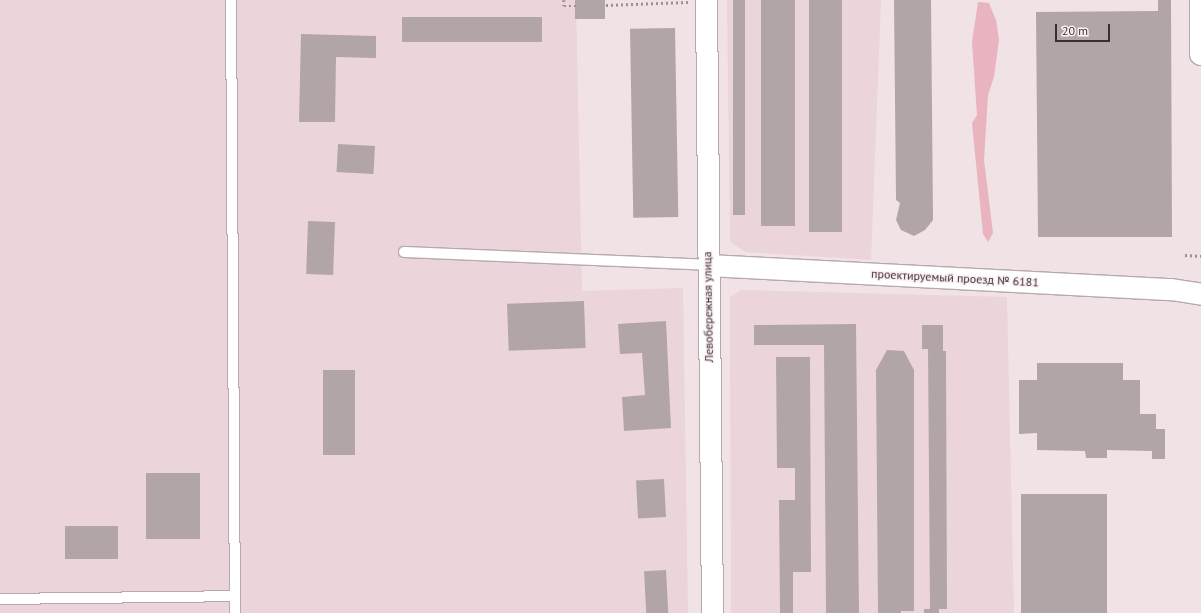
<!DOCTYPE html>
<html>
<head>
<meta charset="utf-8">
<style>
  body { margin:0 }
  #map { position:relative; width:1201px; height:613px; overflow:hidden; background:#f0e2e5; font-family:"PT Sans",sans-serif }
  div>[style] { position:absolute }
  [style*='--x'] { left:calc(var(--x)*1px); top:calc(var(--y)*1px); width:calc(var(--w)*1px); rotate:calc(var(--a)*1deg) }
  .built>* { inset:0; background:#ecd5da }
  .green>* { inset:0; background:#e9b3c0 }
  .building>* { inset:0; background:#b2a5a7; transform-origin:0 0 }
  .path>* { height:2.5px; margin-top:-1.25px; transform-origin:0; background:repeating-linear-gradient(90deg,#9b9193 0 2px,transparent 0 5px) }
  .roads { filter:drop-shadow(1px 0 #b6a9ac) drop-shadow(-1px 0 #b6a9ac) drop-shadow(0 1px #b6a9ac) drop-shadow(0 -1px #b6a9ac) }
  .service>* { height:10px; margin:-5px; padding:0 5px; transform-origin:5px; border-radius:5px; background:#fff }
  .minor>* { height:21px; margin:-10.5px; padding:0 10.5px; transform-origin:10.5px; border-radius:10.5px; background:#fff }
  .tertiary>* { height:22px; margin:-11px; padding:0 11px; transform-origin:11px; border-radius:11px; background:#fff }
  span { translate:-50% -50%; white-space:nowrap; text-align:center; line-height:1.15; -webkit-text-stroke:3px #fdeff2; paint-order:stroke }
  .street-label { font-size:12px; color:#353031 }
  .scale { position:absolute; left:1055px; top:24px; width:55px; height:18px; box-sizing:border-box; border:2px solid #353031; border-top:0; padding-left:5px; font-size:12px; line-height:14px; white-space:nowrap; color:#353031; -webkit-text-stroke:3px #fdeff2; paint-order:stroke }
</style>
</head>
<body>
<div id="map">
  <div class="built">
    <i style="clip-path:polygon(0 0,576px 0,582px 291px,683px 288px,688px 613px,0 613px)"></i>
    <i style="clip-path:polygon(727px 0,881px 0,871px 260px,745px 252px,730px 241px)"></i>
    <i style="clip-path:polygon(741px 290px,1007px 297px,1014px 613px,731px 613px,730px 297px)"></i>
  </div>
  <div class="green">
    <i style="clip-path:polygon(978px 2px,989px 3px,996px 20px,999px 40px,994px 77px,988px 95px,984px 160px,993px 233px,988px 242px,983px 234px,972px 123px,977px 115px,972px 42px)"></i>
  </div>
  <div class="building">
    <i style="left:575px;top:0;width:30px;height:19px"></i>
    <i style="left:733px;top:0;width:12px;height:215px"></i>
    <i style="left:761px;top:0;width:34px;height:226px"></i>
    <i style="left:809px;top:0;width:33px;height:232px"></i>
    <i style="clip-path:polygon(894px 0,931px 0,933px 220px,925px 230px,914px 236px,901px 230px,896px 220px,900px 203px,896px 200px)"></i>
    <i style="clip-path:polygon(1158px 0,1171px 0,1172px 237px,1038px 237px,1036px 12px,1158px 11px)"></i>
    <i style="left:402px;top:17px;width:140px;height:25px"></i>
    <i style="left:675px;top:28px;width:189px;height:45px;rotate:89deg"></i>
    <i style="clip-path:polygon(301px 34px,376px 36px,376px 58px,336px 57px,335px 122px,299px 122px)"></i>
    <i style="left:338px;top:144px;width:37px;height:28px;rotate:3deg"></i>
    <i style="left:308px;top:221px;width:27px;height:53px;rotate:2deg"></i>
    <i style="left:584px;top:301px;width:47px;height:77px;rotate:88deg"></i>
    <i style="clip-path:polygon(666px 321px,671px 428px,624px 431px,622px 397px,645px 395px,642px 353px,620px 354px,618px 324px)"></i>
    <i style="clip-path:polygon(856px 324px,859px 613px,826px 613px,824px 345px,754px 345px,754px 325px)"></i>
    <i style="clip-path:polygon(922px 325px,943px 325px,943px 351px,946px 351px,947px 609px,939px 609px,939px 613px,924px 613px,924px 609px,930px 609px,928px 349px,922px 349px)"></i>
    <i style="clip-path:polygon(887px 350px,904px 351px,914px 370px,914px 611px,901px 611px,901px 613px,878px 613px,876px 370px)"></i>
    <i style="clip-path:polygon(776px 357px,810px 357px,811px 572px,793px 572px,793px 613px,780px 613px,779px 500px,795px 500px,795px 468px,777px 468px)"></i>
    <i style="clip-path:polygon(1037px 363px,1123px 363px,1123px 380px,1140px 380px,1140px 414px,1156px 414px,1156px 429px,1165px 429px,1165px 459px,1152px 459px,1152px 451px,1107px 450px,1107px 458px,1086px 458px,1085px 451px,1037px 450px,1037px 433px,1019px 434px,1019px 380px,1037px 380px)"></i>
    <i style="left:323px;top:370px;width:32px;height:85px"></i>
    <i style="left:146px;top:473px;width:54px;height:66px"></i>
    <i style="left:664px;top:479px;width:38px;height:28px;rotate:87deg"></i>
    <i style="left:1021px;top:494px;width:86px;height:119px"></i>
    <i style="left:65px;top:526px;width:53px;height:33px"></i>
    <i style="left:666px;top:570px;width:43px;height:22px;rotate:87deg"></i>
  </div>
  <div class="path">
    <i style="--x:564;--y:0;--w:6;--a:90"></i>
    <i style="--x:564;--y:6;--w:12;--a:0"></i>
    <i style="--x:606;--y:5;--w:82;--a:-2.1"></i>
    <i style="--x:1185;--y:255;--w:16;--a:4"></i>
  </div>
  <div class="roads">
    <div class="service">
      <i style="--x:231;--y:0;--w:613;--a:89.63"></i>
      <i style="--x:404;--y:252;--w:304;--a:2.4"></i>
      <i style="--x:0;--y:599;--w:235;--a:-0.7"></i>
    </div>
    <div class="minor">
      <i style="--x:706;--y:0;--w:613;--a:89.44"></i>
      <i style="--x:708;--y:265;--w:464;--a:3"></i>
      <i style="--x:1171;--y:289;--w:30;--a:9"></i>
    </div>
    <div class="tertiary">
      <i style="--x:1201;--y:0;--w:54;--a:90"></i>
    </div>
  </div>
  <div class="street-label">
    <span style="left:955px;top:278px;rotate:3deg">проектируемый проезд № 6181</span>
    <span style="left:708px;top:307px;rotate:-91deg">Левобережная улица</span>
  </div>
  <div class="scale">20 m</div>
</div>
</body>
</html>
